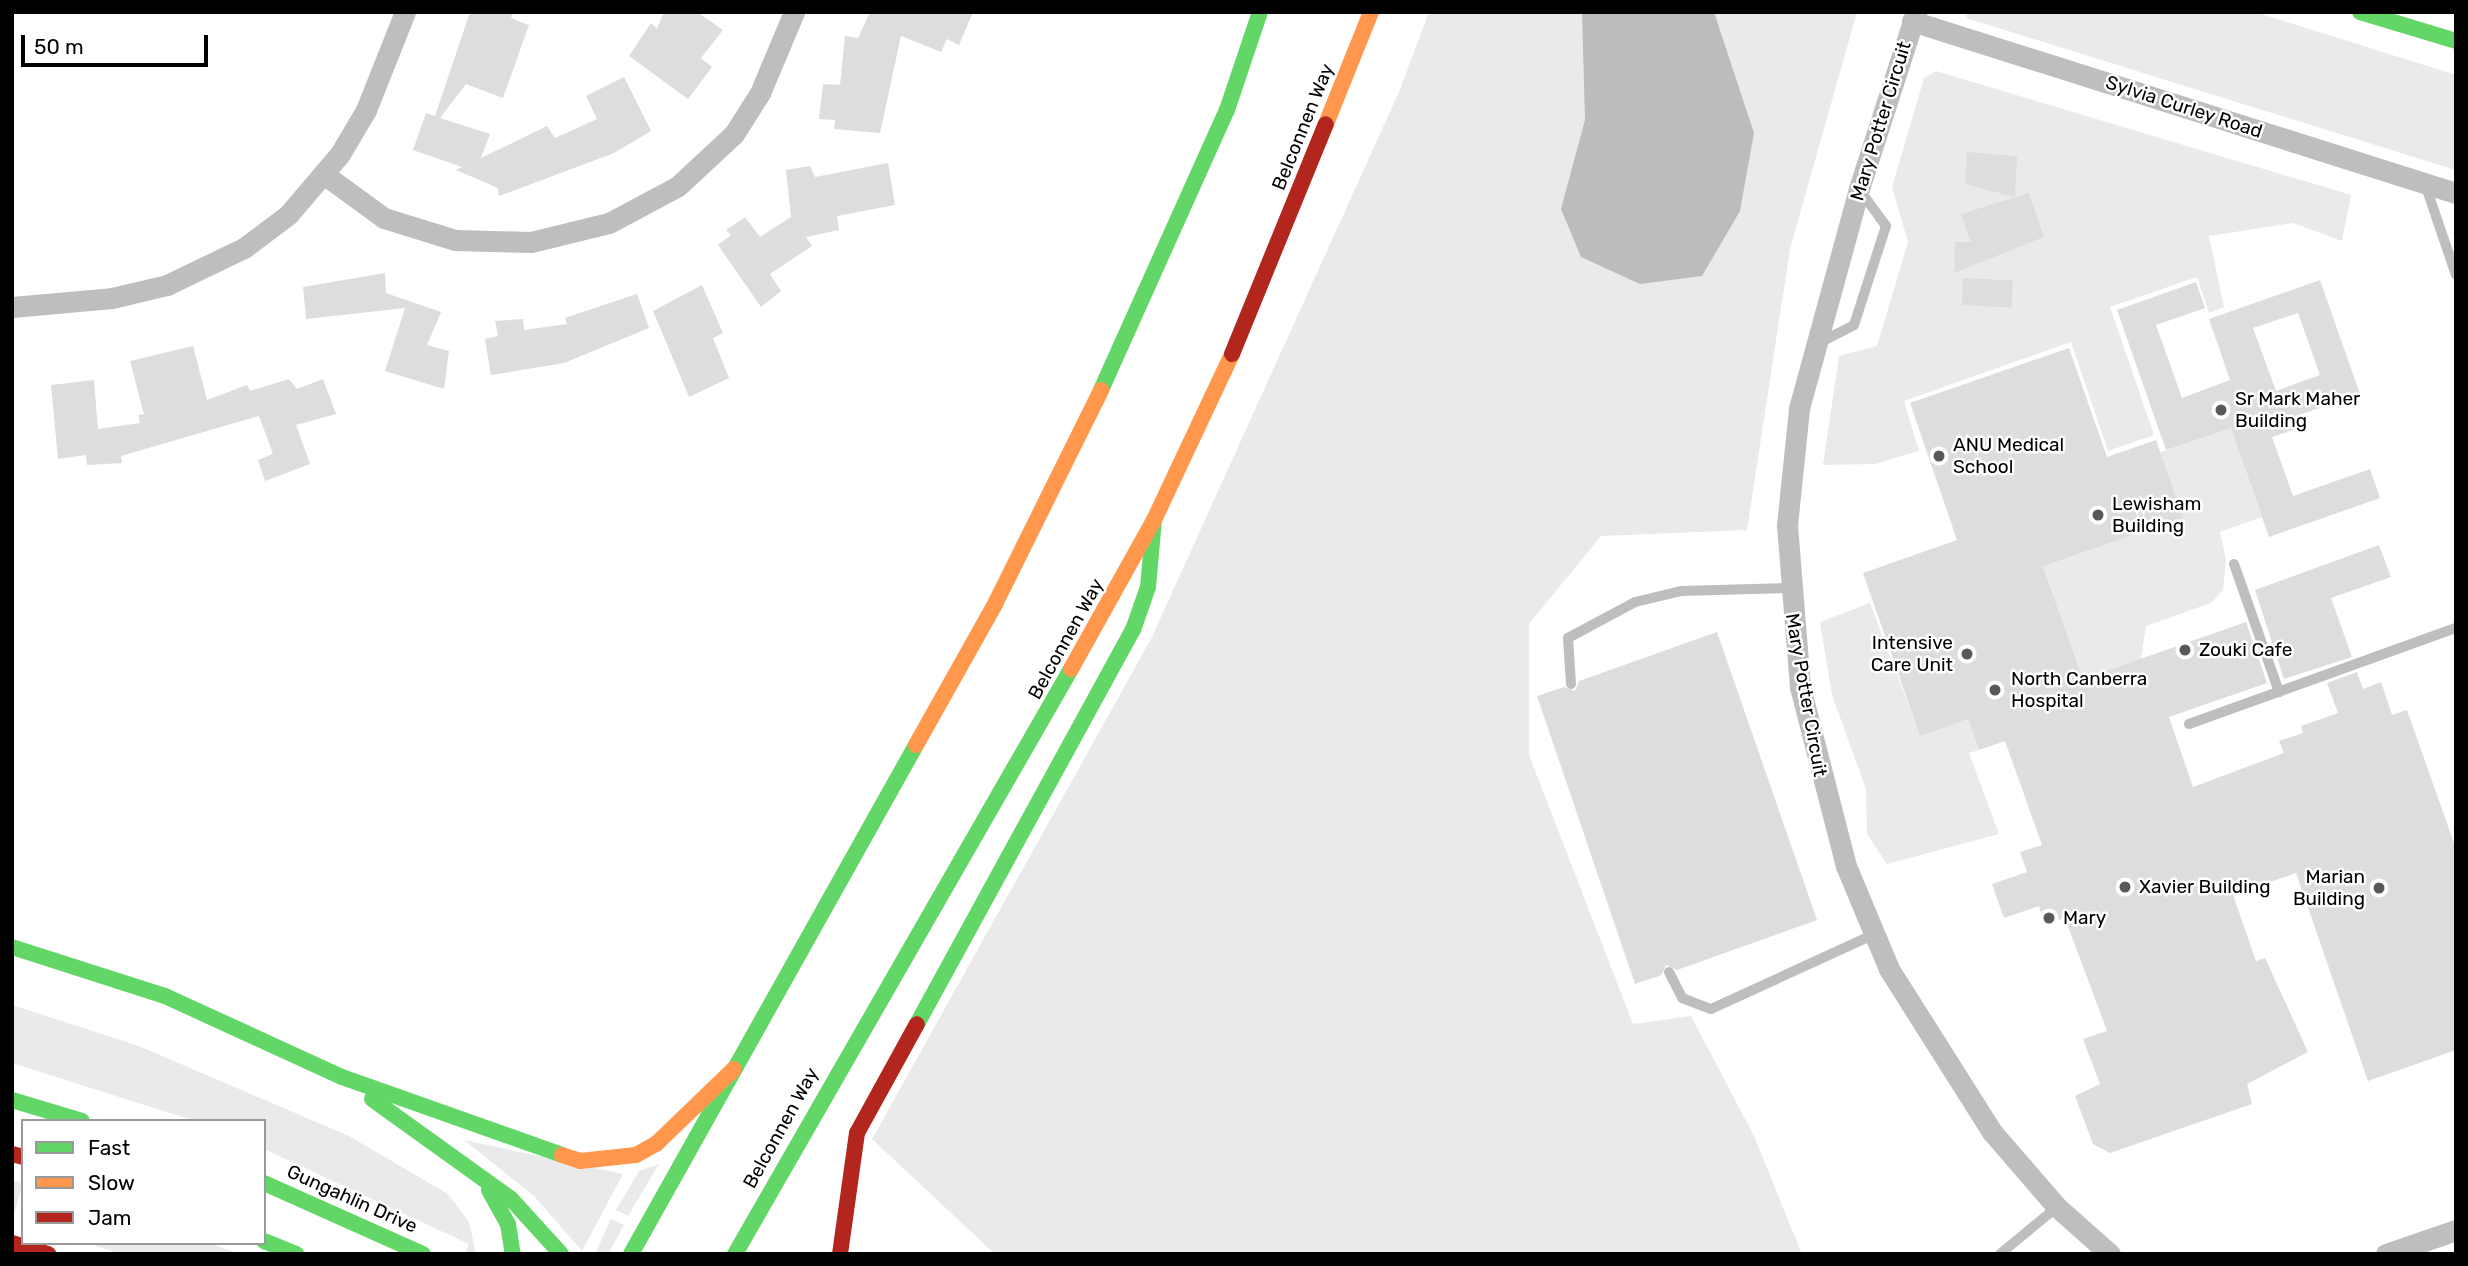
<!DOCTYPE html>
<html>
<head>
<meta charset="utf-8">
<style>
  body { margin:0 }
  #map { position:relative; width:2468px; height:1266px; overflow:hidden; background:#fff; font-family:Rubik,sans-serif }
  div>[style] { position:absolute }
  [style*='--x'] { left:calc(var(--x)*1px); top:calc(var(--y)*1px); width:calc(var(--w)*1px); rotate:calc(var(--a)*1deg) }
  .green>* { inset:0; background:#eaeaea; transform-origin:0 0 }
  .water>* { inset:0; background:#bcbcbc }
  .building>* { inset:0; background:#ddd; transform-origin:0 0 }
  .lane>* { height:10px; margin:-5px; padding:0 5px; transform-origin:5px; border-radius:5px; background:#bebebe }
  .street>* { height:21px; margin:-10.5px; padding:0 10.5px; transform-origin:10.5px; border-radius:10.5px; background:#bebebe }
  .fast>* { height:16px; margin:-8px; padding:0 8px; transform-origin:8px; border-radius:8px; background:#63d668 }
  .slow>* { height:16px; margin:-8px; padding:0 8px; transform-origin:8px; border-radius:8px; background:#ff974d }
  .jam>* { height:16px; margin:-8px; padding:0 8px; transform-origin:8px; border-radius:8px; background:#b3261e }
  .dots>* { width:19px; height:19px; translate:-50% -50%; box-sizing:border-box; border:4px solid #fff; border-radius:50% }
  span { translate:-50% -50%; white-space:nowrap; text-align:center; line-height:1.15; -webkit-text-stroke:5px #fff; paint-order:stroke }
  .street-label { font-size:19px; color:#000 }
  .poi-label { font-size:19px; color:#000 }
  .left { translate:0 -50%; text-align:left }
  .right { translate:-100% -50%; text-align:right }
  .frame { position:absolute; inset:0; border:14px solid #000; pointer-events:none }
  .legend { position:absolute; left:21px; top:1119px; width:245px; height:126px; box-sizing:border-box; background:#fff; border:2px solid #999; margin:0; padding:9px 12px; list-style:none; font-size:21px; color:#000 }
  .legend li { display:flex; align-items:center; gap:14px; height:35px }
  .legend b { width:35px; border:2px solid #999 }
  .scale { position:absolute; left:21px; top:35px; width:187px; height:32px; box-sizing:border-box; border:4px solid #000; border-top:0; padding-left:9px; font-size:21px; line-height:24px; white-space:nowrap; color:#000; -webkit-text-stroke:5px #fff; paint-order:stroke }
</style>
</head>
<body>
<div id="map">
  <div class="green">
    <i style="clip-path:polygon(1429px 12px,1857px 12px,1790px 249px,1747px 530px,1601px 536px,1529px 624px,1529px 755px,1633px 1024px,1691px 1016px,1754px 1136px,1802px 1254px,995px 1254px,872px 1139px,1151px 639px,1399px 92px)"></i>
    <i style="clip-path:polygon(1968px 12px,2255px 12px,2456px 75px,2456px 170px,1966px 18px)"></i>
    <i style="clip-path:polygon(1936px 71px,2351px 195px,2342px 241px,2293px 223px,2209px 236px,2224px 307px,2209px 313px,2197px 277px,2110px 307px,2154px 435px,2108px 451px,2071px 342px,1904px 401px,1919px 451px,1875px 464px,1823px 465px,1839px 356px,1877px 346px,1908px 242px,1892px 187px,1924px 78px)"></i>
    <i style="clip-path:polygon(2231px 428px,2262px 517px,2220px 532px,2226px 560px,2223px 590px,2211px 603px,2146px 626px,2141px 659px,2083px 679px,2029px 526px,2073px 556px,2182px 518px,2160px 452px)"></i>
    <i style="clip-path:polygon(1870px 603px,1920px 735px,1968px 719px,1979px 750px,1969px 753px,1999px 834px,1887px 864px,1867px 834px,1866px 789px,1832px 695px,1820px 622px)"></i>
    <i style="clip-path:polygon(12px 1005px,139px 1046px,349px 1136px,448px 1194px,469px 1222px,476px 1254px,465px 1254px,469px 1244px,264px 1149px,264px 1121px,195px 1121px,12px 1063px)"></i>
    <i style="clip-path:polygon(464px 1140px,623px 1174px,582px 1251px,534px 1196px)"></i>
    <i style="clip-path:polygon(659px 1164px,628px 1216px,616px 1210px,639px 1171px)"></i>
    <i style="left:12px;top:1180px;width:11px;height:42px;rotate:15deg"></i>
    <i style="clip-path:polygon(611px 1219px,624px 1225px,608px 1254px,595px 1254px)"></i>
    <i style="clip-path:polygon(87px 1243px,209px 1243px,240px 1254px,121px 1254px)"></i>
  </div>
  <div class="water">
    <i style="clip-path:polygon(1582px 12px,1714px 12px,1754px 133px,1740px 211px,1702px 276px,1640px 284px,1581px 257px,1561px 209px,1585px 120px)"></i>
  </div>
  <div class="building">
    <i style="clip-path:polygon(470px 12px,513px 12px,511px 18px,529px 25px,503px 98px,466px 84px,440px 118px,490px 134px,481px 158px,547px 126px,555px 138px,597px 119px,586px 96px,624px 77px,651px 131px,614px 153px,499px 196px,498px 188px,456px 170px,462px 167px,413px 150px,426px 113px,435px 116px)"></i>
    <i style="clip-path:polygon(664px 12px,697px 12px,723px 30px,701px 58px,712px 67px,688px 99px,629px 56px,651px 23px,657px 29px)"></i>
    <i style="clip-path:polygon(870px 12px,973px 12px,959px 45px,947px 39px,941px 52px,901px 36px,880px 133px,834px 129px,835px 120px,819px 119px,823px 84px,840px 85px,845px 36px,858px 38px)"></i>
    <i style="clip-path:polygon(1967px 152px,2017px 156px,2015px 197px,1965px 184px)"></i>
    <i style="clip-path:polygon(888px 163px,895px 205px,837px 216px,839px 230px,806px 237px,812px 246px,770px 274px,781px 291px,761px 307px,718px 245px,731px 235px,726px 230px,745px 217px,760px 237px,791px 217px,786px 170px,810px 166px,815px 177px)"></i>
    <i style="clip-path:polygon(2029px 193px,2044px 237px,1954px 273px,1955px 242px,1971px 242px,1961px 214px)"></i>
    <i style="clip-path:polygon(385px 273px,386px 293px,441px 312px,427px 345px,449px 351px,444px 389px,385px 371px,405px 308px,306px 319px,303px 287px)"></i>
    <i style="left:1963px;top:278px;width:50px;height:27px;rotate:3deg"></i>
    <i style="clip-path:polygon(evenodd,2320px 280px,2360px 394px,2293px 417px,2296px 429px,2272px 437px,2293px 496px,2370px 469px,2380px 498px,2269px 537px,2231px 428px,2166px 450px,2117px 310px,2196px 282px,2205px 308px,2156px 325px,2182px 398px,2230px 380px,2209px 319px,2320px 280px,2298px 313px,2320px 375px,2276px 391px,2253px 328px,2298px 313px)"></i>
    <i style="clip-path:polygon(702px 285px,723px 333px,713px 338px,729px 378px,689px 397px,653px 311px)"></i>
    <i style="clip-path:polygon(637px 294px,649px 328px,564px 363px,491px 375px,485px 339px,498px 336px,495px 321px,523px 319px,524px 330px,567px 324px,565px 318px)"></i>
    <i style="clip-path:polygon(193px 346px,207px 400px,247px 385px,250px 391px,289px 379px,297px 389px,323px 379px,336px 414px,296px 425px,310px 464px,265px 481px,258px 460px,273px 454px,259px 416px,121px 456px,122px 463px,87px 465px,86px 455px,58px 459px,51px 385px,94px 380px,98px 429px,140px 423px,138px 415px,144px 414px,130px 361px)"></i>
    <i style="clip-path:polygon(2069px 348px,2107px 457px,2156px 440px,2183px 518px,2043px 566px,2083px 679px,2246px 622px,2267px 683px,2169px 717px,2193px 787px,2284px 753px,2279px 741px,2303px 733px,2301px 726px,2338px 713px,2327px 683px,2357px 672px,2363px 689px,2381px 682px,2392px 715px,2407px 710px,2456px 849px,2456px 1050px,2368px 1081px,2296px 873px,2233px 895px,2256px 961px,2265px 958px,2308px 1052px,2247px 1084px,2252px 1104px,2110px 1153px,2093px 1144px,2075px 1096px,2100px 1084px,2083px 1039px,2107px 1031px,2065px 918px,2045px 925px,2039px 906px,2004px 918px,1992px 884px,2027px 872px,2020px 852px,2042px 845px,2005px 741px,1979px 750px,1968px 719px,1920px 736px,1863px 573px,1957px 540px,1910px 403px)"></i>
    <i style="clip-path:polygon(2379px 545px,2391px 577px,2331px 598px,2352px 657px,2284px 679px,2255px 590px)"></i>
    <i style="clip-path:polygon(1717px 632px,1817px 920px,1677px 970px,1666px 965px,1662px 975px,1635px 984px,1537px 696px,1564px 687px,1575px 691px,1579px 681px)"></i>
  </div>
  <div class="lane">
    <i style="--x:2425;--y:184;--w:96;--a:71.2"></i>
    <i style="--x:1819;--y:343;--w:39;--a:-27"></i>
    <i style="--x:1854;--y:325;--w:104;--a:-72.1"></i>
    <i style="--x:1886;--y:226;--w:46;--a:-126.1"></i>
    <i style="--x:2234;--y:564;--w:136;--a:70.6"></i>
    <i style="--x:1571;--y:684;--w:46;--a:-93.7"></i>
    <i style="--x:1568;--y:638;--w:76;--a:-28.2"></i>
    <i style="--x:1635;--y:602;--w:47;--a:-13.4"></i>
    <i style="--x:1681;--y:591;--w:108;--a:-1.6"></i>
    <i style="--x:2189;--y:724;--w:284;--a:-19.8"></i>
    <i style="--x:1669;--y:972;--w:29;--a:63"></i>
    <i style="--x:1682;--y:998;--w:31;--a:21"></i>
    <i style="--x:1711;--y:1009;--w:178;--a:-24.6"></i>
    <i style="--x:2000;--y:1254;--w:74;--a:-39.5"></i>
  </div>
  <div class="street">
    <i style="--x:1916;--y:12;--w:186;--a:107.9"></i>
    <i style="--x:1859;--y:189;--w:228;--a:105.3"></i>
    <i style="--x:1799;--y:409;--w:117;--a:95.9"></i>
    <i style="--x:1787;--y:525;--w:163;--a:85.4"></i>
    <i style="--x:1800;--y:687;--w:185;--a:75.6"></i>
    <i style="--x:1846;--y:866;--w:112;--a:67.3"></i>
    <i style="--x:1889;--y:969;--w:193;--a:57.7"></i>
    <i style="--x:1992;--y:1132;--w:99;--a:49.1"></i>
    <i style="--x:2057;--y:1207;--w:71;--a:41.6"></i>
    <i style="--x:1912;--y:21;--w:571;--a:17.55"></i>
    <i style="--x:325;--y:175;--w:73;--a:36.1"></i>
    <i style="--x:384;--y:218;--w:74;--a:17.2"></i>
    <i style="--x:455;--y:240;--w:76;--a:1.5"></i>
    <i style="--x:531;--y:242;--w:80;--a:-13.7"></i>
    <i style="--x:609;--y:223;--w:78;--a:-28.2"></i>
    <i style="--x:678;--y:186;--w:76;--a:-42.9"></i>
    <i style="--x:734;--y:134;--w:49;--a:-57.6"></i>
    <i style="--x:760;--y:93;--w:88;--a:-67.2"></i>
    <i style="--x:12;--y:307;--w:100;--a:-5.1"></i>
    <i style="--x:112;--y:298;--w:57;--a:-13.3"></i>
    <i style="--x:167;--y:285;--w:85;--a:-25.7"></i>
    <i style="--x:244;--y:248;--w:55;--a:-36.9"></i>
    <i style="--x:288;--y:215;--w:80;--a:-49.6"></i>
    <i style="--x:340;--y:154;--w:51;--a:-59.4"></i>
    <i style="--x:366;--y:110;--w:105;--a:-68.3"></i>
    <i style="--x:2386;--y:1254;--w:74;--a:-18.9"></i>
  </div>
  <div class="fast">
    <i style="--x:2360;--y:12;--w:100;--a:16.8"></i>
    <i style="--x:1101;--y:390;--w:307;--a:-65.8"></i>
    <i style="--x:1227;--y:110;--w:103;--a:-71.4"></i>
    <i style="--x:12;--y:947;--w:161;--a:17.8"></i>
    <i style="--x:165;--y:996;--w:195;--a:24.6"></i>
    <i style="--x:342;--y:1077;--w:233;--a:19.5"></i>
    <i style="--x:917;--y:1024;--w:449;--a:-61.3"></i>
    <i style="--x:1133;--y:630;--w:46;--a:-70.8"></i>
    <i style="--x:1148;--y:587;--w:67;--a:-84.9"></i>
    <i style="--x:372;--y:1099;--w:171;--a:35.7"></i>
    <i style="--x:511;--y:1199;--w:74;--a:47.7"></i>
    <i style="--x:12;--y:1100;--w:73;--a:16.7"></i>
    <i style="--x:264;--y:1183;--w:174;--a:24.1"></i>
    <i style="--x:489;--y:1190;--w:39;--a:61"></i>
    <i style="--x:508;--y:1224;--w:30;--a:81"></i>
    <i style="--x:264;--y:1241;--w:35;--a:22"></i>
    <i style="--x:631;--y:1254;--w:583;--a:-60.75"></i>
    <i style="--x:735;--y:1254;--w:675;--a:-60.13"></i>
  </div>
  <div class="slow">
    <i style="--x:1326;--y:124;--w:121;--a:-68.1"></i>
    <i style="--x:1071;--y:669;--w:171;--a:-60.9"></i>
    <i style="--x:1154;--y:520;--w:183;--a:-64.8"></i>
    <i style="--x:916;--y:745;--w:162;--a:-60.7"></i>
    <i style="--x:995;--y:604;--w:239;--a:-63.6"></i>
    <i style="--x:562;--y:1155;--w:19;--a:18"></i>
    <i style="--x:580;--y:1161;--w:56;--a:-6.1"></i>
    <i style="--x:636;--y:1155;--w:23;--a:-29"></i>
    <i style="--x:656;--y:1144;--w:108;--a:-43.9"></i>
  </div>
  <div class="jam">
    <i style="--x:1232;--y:354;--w:248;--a:-67.8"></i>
    <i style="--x:12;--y:1154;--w:11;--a:15"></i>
    <i style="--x:12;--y:1243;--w:38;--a:17"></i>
    <i style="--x:840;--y:1254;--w:122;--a:-82"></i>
    <i style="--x:857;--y:1133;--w:124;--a:-61.2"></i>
  </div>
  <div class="dots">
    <i style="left:2221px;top:410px;background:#595959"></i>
    <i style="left:1939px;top:456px;background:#595959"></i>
    <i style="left:2098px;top:515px;background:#595959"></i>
    <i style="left:2185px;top:650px;background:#595959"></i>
    <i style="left:1967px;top:654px;background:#595959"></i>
    <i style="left:1995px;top:690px;background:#595959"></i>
    <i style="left:2125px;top:887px;background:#595959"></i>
    <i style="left:2379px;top:888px;background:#595959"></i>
    <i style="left:2049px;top:918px;background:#595959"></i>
  </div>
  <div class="street-label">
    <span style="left:2184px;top:107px;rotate:18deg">Sylvia Curley Road</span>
    <span style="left:1881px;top:121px;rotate:-73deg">Mary Potter Circuit</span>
    <span style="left:1303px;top:127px;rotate:-68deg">Belconnen Way</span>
    <span style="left:1066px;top:639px;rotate:-61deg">Belconnen Way</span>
    <span style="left:1806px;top:695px;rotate:80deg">Mary Potter Circuit</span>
    <span style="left:781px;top:1128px;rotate:-61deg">Belconnen Way</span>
    <span style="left:352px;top:1199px;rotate:24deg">Gungahlin Drive</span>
  </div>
  <div class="poi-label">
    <span class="left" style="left:2235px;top:410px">Sr Mark Maher<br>Building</span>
    <span class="left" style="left:1953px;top:456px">ANU Medical<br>School</span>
    <span class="left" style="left:2112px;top:515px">Lewisham<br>Building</span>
    <span class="right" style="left:1953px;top:654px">Intensive<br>Care Unit</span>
    <span class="left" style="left:2199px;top:650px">Zouki Cafe</span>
    <span class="left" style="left:2011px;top:690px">North Canberra<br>Hospital</span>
    <span class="right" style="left:2365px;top:888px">Marian<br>Building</span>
    <span class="left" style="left:2139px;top:887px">Xavier Building</span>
    <span class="left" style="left:2063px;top:918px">Mary</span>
  </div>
  <div class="frame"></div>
  <ul class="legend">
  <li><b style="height:9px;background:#63d668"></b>Fast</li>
  <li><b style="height:9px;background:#ff974d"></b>Slow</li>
  <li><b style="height:9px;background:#b3261e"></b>Jam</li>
  </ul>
  <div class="scale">50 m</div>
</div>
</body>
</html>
